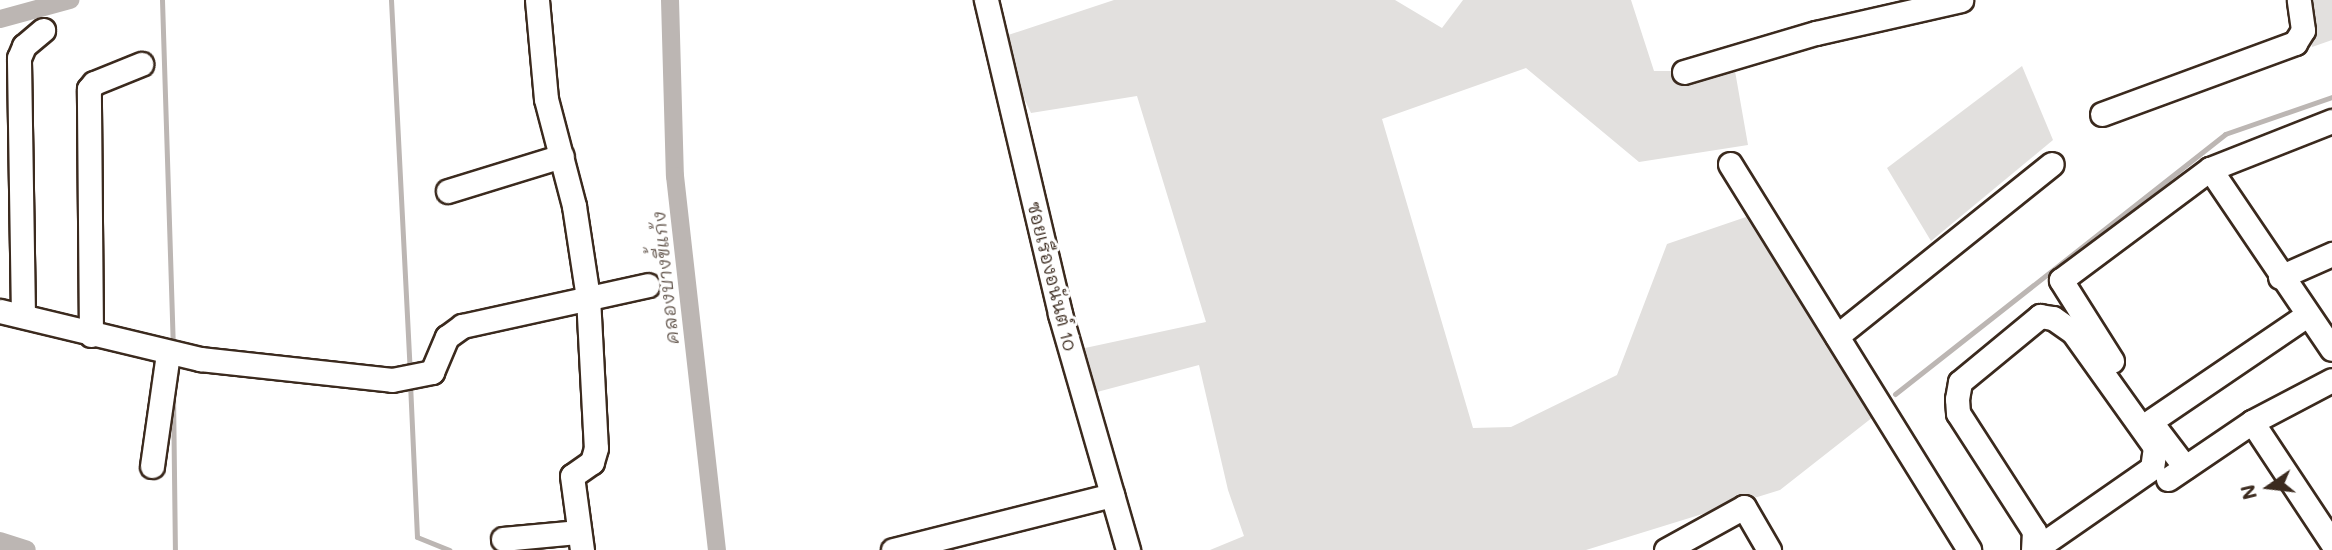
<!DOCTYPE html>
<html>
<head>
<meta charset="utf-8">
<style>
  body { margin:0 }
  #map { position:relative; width:2332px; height:550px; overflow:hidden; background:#fff; font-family:Mali,"Playpen Sans Thai",sans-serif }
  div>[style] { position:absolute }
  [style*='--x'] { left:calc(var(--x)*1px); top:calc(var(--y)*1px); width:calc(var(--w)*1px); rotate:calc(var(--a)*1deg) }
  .green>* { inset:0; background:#e2e0de }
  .stream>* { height:5px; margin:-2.5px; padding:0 2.5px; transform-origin:2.5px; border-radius:2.5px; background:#bcb6b3 }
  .canal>* { height:18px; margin:-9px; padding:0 9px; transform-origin:9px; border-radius:9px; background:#bcb6b3 }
  .roads { filter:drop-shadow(2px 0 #3b2a1e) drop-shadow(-2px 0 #3b2a1e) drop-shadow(0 2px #3b2a1e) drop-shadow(0 -2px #3b2a1e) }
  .minor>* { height:23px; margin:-11.5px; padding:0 11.5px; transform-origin:11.5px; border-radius:11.5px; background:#fff }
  span { translate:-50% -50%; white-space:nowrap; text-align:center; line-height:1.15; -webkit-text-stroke:6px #fff; paint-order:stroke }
  .street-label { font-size:18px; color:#3b2a1e }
  .water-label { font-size:19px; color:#685b52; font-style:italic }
  .north { position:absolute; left:2234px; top:452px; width:70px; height:70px; -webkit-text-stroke:5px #fff; paint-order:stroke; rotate:256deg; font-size:19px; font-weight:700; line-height:28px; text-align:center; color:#3b2a1e }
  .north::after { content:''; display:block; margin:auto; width:24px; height:32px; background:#3b2a1e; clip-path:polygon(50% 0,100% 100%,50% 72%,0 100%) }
</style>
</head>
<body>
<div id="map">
  <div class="green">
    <i style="clip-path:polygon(1114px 0,1395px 0,1442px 28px,1463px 0,1631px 0,1654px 71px,1735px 71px,1748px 145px,1639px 162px,1526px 68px,1382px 119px,1473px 428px,1511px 427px,1617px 375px,1667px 244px,1746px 217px,1873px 417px,1780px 490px,1586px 550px,1210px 550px,1244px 536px,1228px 490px,1199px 365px,1097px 392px,1085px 348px,1206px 322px,1137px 96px,1031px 113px,996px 39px)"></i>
    <i style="clip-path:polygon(2303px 0,2332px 0,2332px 40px,2312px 47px)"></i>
    <i style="clip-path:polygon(2022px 66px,2053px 140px,1931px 241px,1887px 168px)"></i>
  </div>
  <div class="stream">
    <i style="--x:162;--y:0;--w:347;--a:88.2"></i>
    <i style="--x:391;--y:0;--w:370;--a:87.1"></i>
    <i style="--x:410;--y:383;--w:154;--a:87.4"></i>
    <i style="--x:417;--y:537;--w:35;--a:22"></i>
    <i style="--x:173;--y:392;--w:158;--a:89.3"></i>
    <i style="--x:1895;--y:394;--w:420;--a:-38.2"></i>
    <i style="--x:2225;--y:134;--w:113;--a:-19.1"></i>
  </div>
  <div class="canal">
    <i style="--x:670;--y:0;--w:176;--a:88.4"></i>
    <i style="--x:675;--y:176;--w:376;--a:83.6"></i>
    <i style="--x:0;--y:19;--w:73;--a:-15.2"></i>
    <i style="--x:0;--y:541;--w:28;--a:18"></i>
  </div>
  <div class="roads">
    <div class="minor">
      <i style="--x:537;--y:0;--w:99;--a:84.8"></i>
      <i style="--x:546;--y:99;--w:111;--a:75.3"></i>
      <i style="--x:574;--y:206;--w:92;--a:81.3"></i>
      <i style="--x:588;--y:297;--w:151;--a:87"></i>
      <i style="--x:596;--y:448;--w:15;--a:106"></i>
      <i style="--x:592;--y:462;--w:24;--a:145"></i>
      <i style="--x:572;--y:476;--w:75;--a:82.3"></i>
      <i style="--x:986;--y:0;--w:323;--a:76.7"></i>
      <i style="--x:1060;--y:314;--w:246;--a:73.9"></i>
      <i style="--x:1684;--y:72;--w:138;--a:-16.5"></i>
      <i style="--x:1816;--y:33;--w:149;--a:-12.8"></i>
      <i style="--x:2102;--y:114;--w:206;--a:-20.2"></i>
      <i style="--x:2295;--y:43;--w:15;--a:-58"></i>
      <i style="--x:2303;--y:30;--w:30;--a:-98"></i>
      <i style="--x:1730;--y:164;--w:454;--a:58.2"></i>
      <i style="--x:2210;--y:169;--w:217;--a:55.9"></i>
      <i style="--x:448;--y:191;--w:119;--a:-17.1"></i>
      <i style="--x:2280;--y:277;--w:57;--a:-23.9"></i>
      <i style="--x:0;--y:311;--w:206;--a:13.5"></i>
      <i style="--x:200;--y:359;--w:193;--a:6.2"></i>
      <i style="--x:392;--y:380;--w:41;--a:-11.3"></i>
      <i style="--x:432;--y:372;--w:38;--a:-67"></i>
      <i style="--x:447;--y:337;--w:19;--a:-36"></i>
      <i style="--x:462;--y:326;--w:190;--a:-12.4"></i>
      <i style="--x:23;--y:316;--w:258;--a:-90.9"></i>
      <i style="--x:19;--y:58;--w:13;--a:-67"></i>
      <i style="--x:24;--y:46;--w:25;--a:-40"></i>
      <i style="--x:91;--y:335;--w:246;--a:-90.5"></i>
      <i style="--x:89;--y:89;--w:8;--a:-50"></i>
      <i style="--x:94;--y:83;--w:51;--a:-22"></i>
      <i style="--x:1837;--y:336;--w:275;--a:-38.7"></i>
      <i style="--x:2112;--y:361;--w:96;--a:-122.2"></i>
      <i style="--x:2061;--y:280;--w:186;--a:-36.7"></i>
      <i style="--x:2210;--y:169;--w:131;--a:-21.5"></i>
      <i style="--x:2151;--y:421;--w:189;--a:-34.2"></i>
      <i style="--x:2252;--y:422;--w:145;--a:56.5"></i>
      <i style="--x:2153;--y:425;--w:53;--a:52.7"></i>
      <i style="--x:152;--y:466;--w:113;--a:-81.9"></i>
      <i style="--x:2168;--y:479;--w:102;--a:-34.2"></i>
      <i style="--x:2252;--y:422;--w:90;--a:-27.7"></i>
      <i style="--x:503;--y:539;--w:76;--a:-5.3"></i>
      <i style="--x:893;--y:550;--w:226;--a:-14.1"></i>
      <i style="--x:1666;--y:550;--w:89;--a:-28.9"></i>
      <i style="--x:1744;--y:507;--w:50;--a:59.8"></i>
      <i style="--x:2033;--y:550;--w:19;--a:-87"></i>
      <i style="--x:2034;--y:531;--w:140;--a:-122.8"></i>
      <i style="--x:1958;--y:413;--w:14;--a:-94"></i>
      <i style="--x:1957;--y:399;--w:17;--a:-80"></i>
      <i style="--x:1960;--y:382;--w:104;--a:-39.5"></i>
      <i style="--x:2040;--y:316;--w:13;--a:9"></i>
      <i style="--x:2053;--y:318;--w:24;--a:35"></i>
      <i style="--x:2073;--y:332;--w:141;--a:54.5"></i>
      <i style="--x:2155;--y:447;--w:21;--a:98"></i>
      <i style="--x:2152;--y:468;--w:140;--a:145.2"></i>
    </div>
  </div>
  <div class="street-label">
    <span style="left:1052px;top:276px;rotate:76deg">ซอยเรืองอนันต์ 10</span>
  </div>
  <div class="water-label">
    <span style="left:665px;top:278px;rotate:-96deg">คลองบางขี้แก้ง</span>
  </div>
  <div class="north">N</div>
</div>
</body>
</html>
